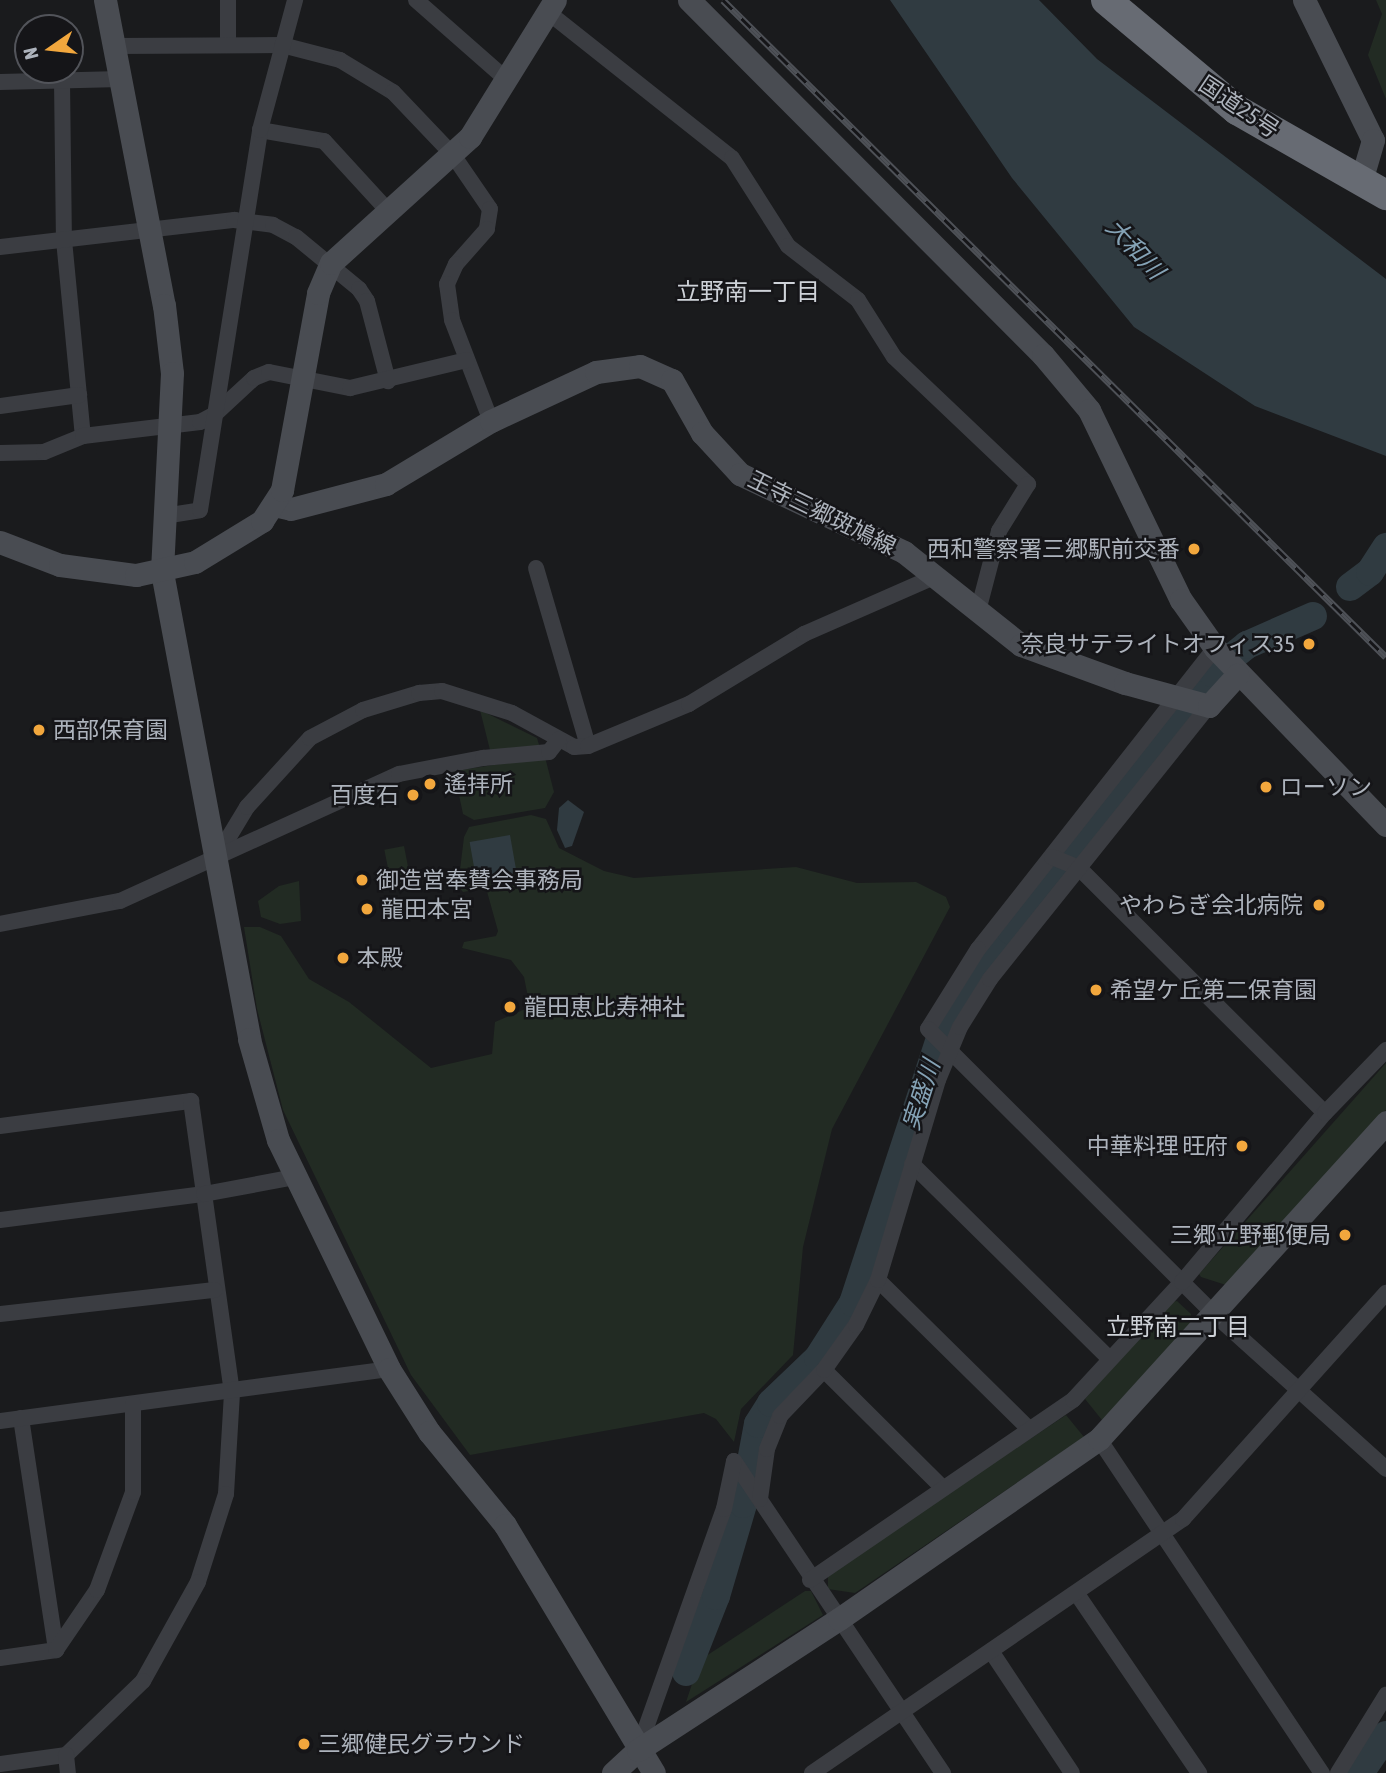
<!DOCTYPE html>
<html>
<head>
<meta charset="utf-8">
<style>
  body { margin:0 }
  #map { position:relative; width:1386px; height:1773px; overflow:hidden; background:#1a1b1d; font-family:"Asap Condensed","Noto Sans JP",sans-serif }
  div>[style] { position:absolute }
  [style*='--x'] { left:calc(var(--x)*1px); top:calc(var(--y)*1px); width:calc(var(--w)*1px); rotate:calc(var(--a)*1deg) }
  .green>* { inset:0; background:#222b23; transform-origin:0 0 }
  .water>* { inset:0; background:#303b41; transform-origin:0 0 }
  .river>* { height:28px; margin:-14px; padding:0 14px; transform-origin:14px; border-radius:14px; background:#303b41 }
  .street>* { height:16px; margin:-8px; padding:0 8px; transform-origin:8px; border-radius:8px; background:#3b3d42 }
  .secondary>* { height:23px; margin:-11.5px; padding:0 11.5px; transform-origin:11.5px; border-radius:11.5px; background:#494c52 }
  .highway>* { height:30px; margin:-15px; padding:0 15px; transform-origin:15px; border-radius:15px; background:#676b73 }
  .rail>* { height:7px; margin-top:-3.5px; transform-origin:0; background:repeating-linear-gradient(90deg,#151518 0 13px,#4e5157 0 26px); box-sizing:border-box; border-block:2px solid #4e5157 }
  .dots>* { width:19px; height:19px; translate:-50% -50%; box-sizing:border-box; border:4px solid #151518; border-radius:50% }
  span { translate:-50% -50%; white-space:nowrap; text-align:center; line-height:1.15; -webkit-text-stroke:5px #151518; paint-order:stroke }
  .street-label { font-size:23px; color:#adb3bc }
  .poi-label { font-size:23px; color:#adb3bc }
  .right { translate:-100% -50%; text-align:right }
  .left { translate:0 -50%; text-align:left }
  .water-label { font-size:24px; color:#85a3b6; font-style:italic }
  .neighbourhood-label { font-size:24px; color:#ced2d8 }
  .north { position:absolute; left:14px; top:14px; width:70px; height:70px; box-sizing:border-box; background:#151518; border:2px solid #52545a; border-radius:50%; rotate:256deg; font-size:19px; font-weight:700; line-height:28px; text-align:center; color:#adb3bc }
  .north::after { content:''; display:block; margin:auto; width:24px; height:32px; background:#f2a73d; clip-path:polygon(50% 0,100% 100%,50% 72%,0 100%) }
</style>
</head>
<body>
<div id="map">
  <div class="green">
    <i style="clip-path:polygon(1376px 0,1386px 0,1386px 99px,1368px 55px,1382px 14px)"></i>
    <i style="clip-path:polygon(480px 710px,537px 738px,540px 748px,490px 750px)"></i>
    <i style="clip-path:polygon(545px 757px,554px 792px,545px 808px,474px 820px,463px 814px,454px 771px)"></i>
    <i style="clip-path:polygon(531px 815px,546px 819px,559px 848px,604px 871px,634px 878px,796px 867px,857px 883px,916px 882px,946px 897px,950px 907px,832px 1129px,803px 1247px,793px 1355px,741px 1409px,734px 1442px,716px 1419px,704px 1413px,470px 1455px,411px 1375px,283px 1110px,257px 1009px,244px 927px,260px 927px,281px 936px,309px 979px,349px 1002px,431px 1068px,492px 1054px,495px 1022px,530px 1007px,524px 977px,511px 960px,462px 948px,464px 942px,496px 936px,498px 931px,486px 888px,463px 892px,458px 886px,464px 837px,469px 827px)"></i>
    <i style="left:404px;top:846px;width:36px;height:20px;rotate:79deg"></i>
    <i style="clip-path:polygon(299px 881px,301px 921px,280px 924px,261px 917px,258px 901px,279px 886px)"></i>
    <i style="clip-path:polygon(1386px 1063px,1386px 1110px,1226px 1285px,1201px 1277px,1199px 1274px)"></i>
    <i style="clip-path:polygon(1177px 1301px,1191px 1314px,1192px 1323px,1102px 1420px,1085px 1399px,1170px 1302px)"></i>
    <i style="clip-path:polygon(1066px 1415px,1084px 1437px,855px 1593px,828px 1589px,828px 1573px)"></i>
    <i style="clip-path:polygon(805px 1591px,811px 1591px,823px 1615px,686px 1702px,700px 1660px)"></i>
  </div>
  <div class="water">
    <i style="clip-path:polygon(890px 0,1039px 0,1097px 59px,1386px 279px,1386px 456px,1255px 406px,1134px 327px,1012px 178px)"></i>
    <i style="clip-path:polygon(568px 800px,584px 812px,572px 846px,565px 848px,557px 830px,559px 808px)"></i>
    <i style="left:510px;top:835px;width:39px;height:41px;rotate:80deg"></i>
  </div>
  <div class="river">
    <i style="--x:1350;--y:587;--w:25;--a:-37"></i>
    <i style="--x:1370;--y:572;--w:30;--a:-57"></i>
    <i style="--x:686;--y:1672;--w:82;--a:-68.5"></i>
    <i style="--x:716;--y:1596;--w:96;--a:-73.6"></i>
    <i style="--x:743;--y:1504;--w:81;--a:-79.4"></i>
    <i style="--x:758;--y:1424;--w:25;--a:-58"></i>
    <i style="--x:771;--y:1403;--w:65;--a:-43.8"></i>
    <i style="--x:818;--y:1358;--w:65;--a:-57.5"></i>
    <i style="--x:853;--y:1303;--w:292;--a:-71.8"></i>
    <i style="--x:944;--y:1026;--w:116;--a:-54.8"></i>
    <i style="--x:1011;--y:931;--w:327;--a:-52.1"></i>
    <i style="--x:1212;--y:673;--w:45;--a:-38.7"></i>
    <i style="--x:1247;--y:645;--w:72;--a:-23.7"></i>
    <i style="--x:1360;--y:1773;--w:46;--a:-55.6"></i>
  </div>
  <div class="street">
    <i style="--x:228;--y:0;--w:45;--a:90"></i>
    <i style="--x:416;--y:0;--w:120;--a:41.3"></i>
    <i style="--x:549;--y:13;--w:233;--a:38.4"></i>
    <i style="--x:732;--y:158;--w:104;--a:57.5"></i>
    <i style="--x:788;--y:246;--w:88;--a:37.6"></i>
    <i style="--x:858;--y:300;--w:67;--a:57.7"></i>
    <i style="--x:894;--y:357;--w:185;--a:43.5"></i>
    <i style="--x:1028;--y:484;--w:55;--a:121.7"></i>
    <i style="--x:999;--y:531;--w:83;--a:104.7"></i>
    <i style="--x:114;--y:46;--w:168;--a:-0.3"></i>
    <i style="--x:282;--y:45;--w:60;--a:14.5"></i>
    <i style="--x:340;--y:60;--w:62;--a:31.1"></i>
    <i style="--x:393;--y:92;--w:87;--a:46.4"></i>
    <i style="--x:453;--y:155;--w:65;--a:55.6"></i>
    <i style="--x:490;--y:209;--w:20;--a:99"></i>
    <i style="--x:487;--y:229;--w:47;--a:131.5"></i>
    <i style="--x:456;--y:264;--w:22;--a:114"></i>
    <i style="--x:447;--y:284;--w:36;--a:82"></i>
    <i style="--x:452;--y:320;--w:108;--a:68.9"></i>
    <i style="--x:62;--y:81;--w:159;--a:89.3"></i>
    <i style="--x:64;--y:240;--w:197;--a:84.5"></i>
    <i style="--x:0;--y:82;--w:121;--a:-1.4"></i>
    <i style="--x:260;--y:130;--w:65;--a:9.8"></i>
    <i style="--x:324;--y:141;--w:96;--a:47.5"></i>
    <i style="--x:0;--y:247;--w:236;--a:-6.6"></i>
    <i style="--x:234;--y:220;--w:39;--a:7"></i>
    <i style="--x:273;--y:225;--w:26;--a:28"></i>
    <i style="--x:296;--y:237;--w:82;--a:39.5"></i>
    <i style="--x:359;--y:289;--w:14;--a:56"></i>
    <i style="--x:367;--y:301;--w:83;--a:75.3"></i>
    <i style="--x:0;--y:406;--w:80;--a:-7.9"></i>
    <i style="--x:0;--y:453;--w:44;--a:-1.3"></i>
    <i style="--x:44;--y:452;--w:42;--a:-22.3"></i>
    <i style="--x:83;--y:436;--w:118;--a:-6.8"></i>
    <i style="--x:200;--y:422;--w:17;--a:-28"></i>
    <i style="--x:215;--y:414;--w:53;--a:-42.7"></i>
    <i style="--x:254;--y:378;--w:16;--a:-22"></i>
    <i style="--x:269;--y:372;--w:83;--a:11.2"></i>
    <i style="--x:350;--y:388;--w:120;--a:-13.5"></i>
    <i style="--x:164;--y:516;--w:36;--a:-9"></i>
    <i style="--x:200;--y:510;--w:385;--a:-81"></i>
    <i style="--x:260;--y:130;--w:135;--a:-74.9"></i>
    <i style="--x:536;--y:568;--w:185;--a:73.7"></i>
    <i style="--x:1215;--y:648;--w:383;--a:128.2"></i>
    <i style="--x:978;--y:949;--w:94;--a:122"></i>
    <i style="--x:928;--y:1029;--w:402;--a:44.9"></i>
    <i style="--x:1213;--y:1313;--w:233;--a:42"></i>
    <i style="--x:218;--y:855;--w:56;--a:-58.9"></i>
    <i style="--x:247;--y:807;--w:93;--a:-47.6"></i>
    <i style="--x:310;--y:738;--w:60;--a:-27.8"></i>
    <i style="--x:363;--y:710;--w:59;--a:-16.9"></i>
    <i style="--x:419;--y:693;--w:23;--a:-5"></i>
    <i style="--x:442;--y:691;--w:73;--a:17.4"></i>
    <i style="--x:512;--y:713;--w:71;--a:28.7"></i>
    <i style="--x:574;--y:747;--w:14;--a:-4"></i>
    <i style="--x:588;--y:746;--w:109;--a:-22.6"></i>
    <i style="--x:689;--y:704;--w:135;--a:-31.3"></i>
    <i style="--x:804;--y:634;--w:144;--a:-23.7"></i>
    <i style="--x:1052;--y:857;--w:29;--a:22"></i>
    <i style="--x:1079;--y:868;--w:347;--a:44.9"></i>
    <i style="--x:0;--y:924;--w:122;--a:-10.9"></i>
    <i style="--x:120;--y:901;--w:307;--a:-24.5"></i>
    <i style="--x:399;--y:774;--w:86;--a:-10.8"></i>
    <i style="--x:483;--y:758;--w:66;--a:-5.2"></i>
    <i style="--x:549;--y:752;--w:16;--a:-52"></i>
    <i style="--x:0;--y:1126;--w:193;--a:-7.5"></i>
    <i style="--x:191;--y:1101;--w:295;--a:82"></i>
    <i style="--x:232;--y:1393;--w:101;--a:93.4"></i>
    <i style="--x:226;--y:1494;--w:92;--a:107.7"></i>
    <i style="--x:198;--y:1582;--w:113;--a:119.1"></i>
    <i style="--x:143;--y:1681;--w:107;--a:136.1"></i>
    <i style="--x:912;--y:1164;--w:278;--a:44.6"></i>
    <i style="--x:0;--y:1220;--w:206;--a:-7.3"></i>
    <i style="--x:204;--y:1194;--w:93;--a:-10.6"></i>
    <i style="--x:878;--y:1280;--w:212;--a:44.6"></i>
    <i style="--x:0;--y:1314;--w:216;--a:-6.4"></i>
    <i style="--x:824;--y:1370;--w:168;--a:44.8"></i>
    <i style="--x:21;--y:1418;--w:235;--a:81.4"></i>
    <i style="--x:0;--y:1421;--w:392;--a:-7.6"></i>
    <i style="--x:1099;--y:1439;--w:402;--a:56.3"></i>
    <i style="--x:734;--y:1461;--w:376;--a:56.2"></i>
    <i style="--x:760;--y:1499;--w:50;--a:-82"></i>
    <i style="--x:767;--y:1449;--w:35;--a:-68"></i>
    <i style="--x:780;--y:1416;--w:64;--a:-46.3"></i>
    <i style="--x:824;--y:1370;--w:55;--a:-54.6"></i>
    <i style="--x:856;--y:1325;--w:50;--a:-63.9"></i>
    <i style="--x:878;--y:1280;--w:209;--a:-73.3"></i>
    <i style="--x:938;--y:1080;--w:57;--a:-67.5"></i>
    <i style="--x:960;--y:1027;--w:57;--a:-58"></i>
    <i style="--x:990;--y:979;--w:350;--a:-51.3"></i>
    <i style="--x:810;--y:1580;--w:319;--a:-34.4"></i>
    <i style="--x:1073;--y:1400;--w:161;--a:-47.3"></i>
    <i style="--x:1182;--y:1282;--w:221;--a:-49.8"></i>
    <i style="--x:1325;--y:1113;--w:88;--a:-45.9"></i>
    <i style="--x:1077;--y:1594;--w:217;--a:55.7"></i>
    <i style="--x:991;--y:1651;--w:146;--a:56.4"></i>
    <i style="--x:0;--y:1658;--w:57;--a:-8.1"></i>
    <i style="--x:56;--y:1650;--w:73;--a:-55.7"></i>
    <i style="--x:97;--y:1590;--w:104;--a:-69.8"></i>
    <i style="--x:133;--y:1492;--w:88;--a:-90"></i>
    <i style="--x:638;--y:1750;--w:256;--a:-70.4"></i>
    <i style="--x:724;--y:1509;--w:49;--a:-78.2"></i>
    <i style="--x:0;--y:1764;--w:67;--a:-7.8"></i>
    <i style="--x:66;--y:1755;--w:18;--a:84"></i>
    <i style="--x:812;--y:1773;--w:450;--a:-34.4"></i>
    <i style="--x:1183;--y:1519;--w:304;--a:-48.1"></i>
    <i style="--x:1338;--y:1773;--w:92;--a:-58.4"></i>
  </div>
  <div class="secondary">
    <i style="--x:105;--y:0;--w:311;--a:79.1"></i>
    <i style="--x:164;--y:305;--w:68;--a:83.3"></i>
    <i style="--x:172;--y:373;--w:199;--a:92.9"></i>
    <i style="--x:162;--y:572;--w:475;--a:79.4"></i>
    <i style="--x:249;--y:1039;--w:105;--a:74"></i>
    <i style="--x:278;--y:1140;--w:254;--a:64.1"></i>
    <i style="--x:389;--y:1369;--w:75;--a:57.6"></i>
    <i style="--x:429;--y:1432;--w:120;--a:50.7"></i>
    <i style="--x:505;--y:1525;--w:289;--a:59"></i>
    <i style="--x:689;--y:0;--w:501;--a:45.08"></i>
    <i style="--x:1043;--y:355;--w:72;--a:50.1"></i>
    <i style="--x:1089;--y:410;--w:211;--a:64.2"></i>
    <i style="--x:1181;--y:600;--w:59;--a:54.7"></i>
    <i style="--x:1215;--y:648;--w:246;--a:46"></i>
    <i style="--x:1304;--y:0;--w:156;--a:63.8"></i>
    <i style="--x:1373;--y:140;--w:43;--a:106.3"></i>
    <i style="--x:274;--y:505;--w:17;--a:13"></i>
    <i style="--x:291;--y:509;--w:98;--a:-14.7"></i>
    <i style="--x:386;--y:484;--w:122;--a:-31"></i>
    <i style="--x:491;--y:421;--w:116;--a:-25"></i>
    <i style="--x:596;--y:372;--w:44;--a:-7.8"></i>
    <i style="--x:640;--y:366;--w:35;--a:24"></i>
    <i style="--x:672;--y:380;--w:61;--a:60.5"></i>
    <i style="--x:702;--y:433;--w:56;--a:47.2"></i>
    <i style="--x:740;--y:474;--w:182;--a:25.4"></i>
    <i style="--x:904;--y:552;--w:149;--a:38.5"></i>
    <i style="--x:1021;--y:645;--w:111;--a:20.1"></i>
    <i style="--x:1125;--y:683;--w:87;--a:15.3"></i>
    <i style="--x:1209;--y:706;--w:42;--a:-47.9"></i>
    <i style="--x:0;--y:542;--w:64;--a:21"></i>
    <i style="--x:60;--y:565;--w:77;--a:7.5"></i>
    <i style="--x:136;--y:575;--w:60;--a:-12.4"></i>
    <i style="--x:195;--y:562;--w:79;--a:-31.5"></i>
    <i style="--x:262;--y:521;--w:37;--a:-57"></i>
    <i style="--x:282;--y:490;--w:200;--a:-79.6"></i>
    <i style="--x:318;--y:293;--w:33;--a:-67"></i>
    <i style="--x:331;--y:263;--w:188;--a:-42.2"></i>
    <i style="--x:470;--y:137;--w:161;--a:-58.2"></i>
    <i style="--x:613;--y:1773;--w:34;--a:-43"></i>
    <i style="--x:638;--y:1750;--w:240;--a:-33.1"></i>
    <i style="--x:839;--y:1619;--w:316;--a:-34.7"></i>
    <i style="--x:1099;--y:1439;--w:428;--a:-47.8"></i>
  </div>
  <div class="highway">
    <i style="--x:1106;--y:0;--w:171;--a:40"></i>
    <i style="--x:1237;--y:110;--w:172;--a:29.7"></i>
  </div>
  <div class="rail">
    <i style="--x:723;--y:0;--w:933;--a:44.74"></i>
  </div>
  <div class="dots">
    <i style="left:1194px;top:549px;background:#f2a73d"></i>
    <i style="left:1309px;top:644px;background:#f2a73d"></i>
    <i style="left:39px;top:730px;background:#f2a73d"></i>
    <i style="left:430px;top:784px;background:#f2a73d"></i>
    <i style="left:1266px;top:787px;background:#f2a73d"></i>
    <i style="left:413px;top:795px;background:#f2a73d"></i>
    <i style="left:362px;top:880px;background:#f2a73d"></i>
    <i style="left:1319px;top:905px;background:#f2a73d"></i>
    <i style="left:367px;top:909px;background:#f2a73d"></i>
    <i style="left:343px;top:958px;background:#f2a73d"></i>
    <i style="left:1096px;top:990px;background:#f2a73d"></i>
    <i style="left:510px;top:1007px;background:#f2a73d"></i>
    <i style="left:1242px;top:1146px;background:#f2a73d"></i>
    <i style="left:1345px;top:1235px;background:#f2a73d"></i>
    <i style="left:304px;top:1744px;background:#f2a73d"></i>
  </div>
  <div class="street-label">
    <span style="left:1239px;top:107px;rotate:34deg">国道25号</span>
    <span style="left:822px;top:513px;rotate:26deg">王寺三郷斑鳩線</span>
  </div>
  <div class="poi-label">
    <span class="right" style="left:1180px;top:549px">西和警察署三郷駅前交番</span>
    <span class="right" style="left:1295px;top:644px">奈良サテライトオフィス35</span>
    <span class="left" style="left:53px;top:730px">西部保育園</span>
    <span class="left" style="left:444px;top:784px">遙拝所</span>
    <span class="left" style="left:1280px;top:787px">ローソン</span>
    <span class="right" style="left:399px;top:795px">百度石</span>
    <span class="left" style="left:376px;top:880px">御造営奉賛会事務局</span>
    <span class="right" style="left:1303px;top:905px">やわらぎ会北病院</span>
    <span class="left" style="left:381px;top:909px">龍田本宮</span>
    <span class="left" style="left:357px;top:958px">本殿</span>
    <span class="left" style="left:1110px;top:990px">希望ケ丘第二保育園</span>
    <span class="left" style="left:524px;top:1007px">龍田恵比寿神社</span>
    <span class="right" style="left:1228px;top:1146px">中華料理 旺府</span>
    <span class="right" style="left:1331px;top:1235px">三郷立野郵便局</span>
    <span class="left" style="left:318px;top:1744px">三郷健民グラウンド</span>
  </div>
  <div class="water-label">
    <span style="left:1135px;top:249px;rotate:47deg">大和川</span>
    <span style="left:921px;top:1095px;rotate:-72deg">実盛川</span>
  </div>
  <div class="neighbourhood-label">
    <span style="left:748px;top:292px">立野南一丁目</span>
    <span style="left:1178px;top:1327px">立野南二丁目</span>
  </div>
  <div class="north">N</div>
</div>
</body>
</html>
